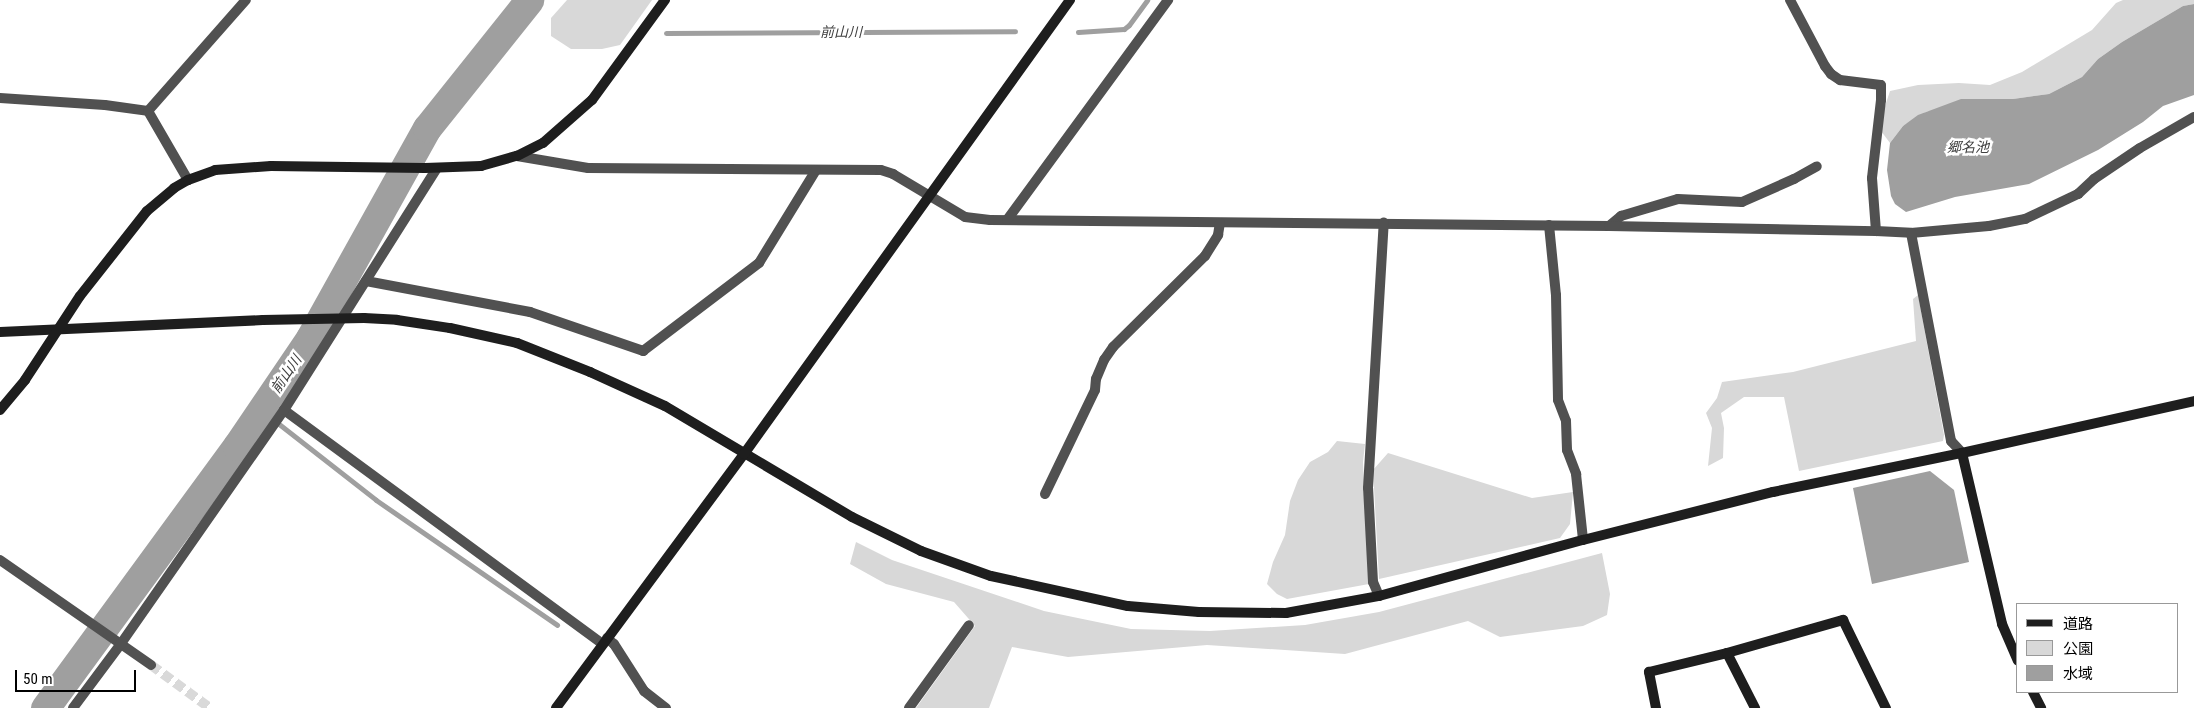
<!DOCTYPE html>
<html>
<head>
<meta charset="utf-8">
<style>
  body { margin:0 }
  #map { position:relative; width:2194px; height:708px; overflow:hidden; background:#fff; font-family:"Roboto Condensed","Noto Sans JP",sans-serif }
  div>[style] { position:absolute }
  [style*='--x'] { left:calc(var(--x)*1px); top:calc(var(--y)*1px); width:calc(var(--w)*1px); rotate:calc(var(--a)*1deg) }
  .green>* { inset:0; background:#d8d8d8 }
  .water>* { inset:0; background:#9f9f9f }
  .stream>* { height:5px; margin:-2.5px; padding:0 2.5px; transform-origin:2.5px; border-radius:2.5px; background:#9f9f9f }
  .river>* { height:29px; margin:-14.5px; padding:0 14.5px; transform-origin:14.5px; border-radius:14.5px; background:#9f9f9f }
  .street-tunnel>* { height:10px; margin-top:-5px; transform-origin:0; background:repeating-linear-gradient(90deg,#d9d9d9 0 10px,transparent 0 15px) }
  .street>* { height:10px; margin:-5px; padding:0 5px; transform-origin:5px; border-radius:5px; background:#515151 }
  .secondary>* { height:10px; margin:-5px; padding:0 5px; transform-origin:5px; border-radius:5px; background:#1e1e1e }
  .secondary-bridge>* { height:10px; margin:-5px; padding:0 5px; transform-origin:5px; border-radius:5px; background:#1e1e1e }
  span { translate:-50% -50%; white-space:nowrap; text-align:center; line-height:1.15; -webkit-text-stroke:5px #fff; paint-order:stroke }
  .water-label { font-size:14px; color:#404040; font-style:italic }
  .legend { position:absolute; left:2016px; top:603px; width:162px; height:90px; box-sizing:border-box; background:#fff; border:1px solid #999; margin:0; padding:6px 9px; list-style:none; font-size:15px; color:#000 }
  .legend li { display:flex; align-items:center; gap:10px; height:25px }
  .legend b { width:25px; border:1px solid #999 }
  .scale { position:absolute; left:15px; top:670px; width:121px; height:22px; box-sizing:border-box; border:2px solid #000; border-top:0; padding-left:6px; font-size:15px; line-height:18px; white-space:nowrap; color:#000; -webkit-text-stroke:4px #fff; paint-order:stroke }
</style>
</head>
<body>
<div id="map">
  <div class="green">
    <i style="clip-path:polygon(567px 0,652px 0,620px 45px,602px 49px,571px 49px,551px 36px,551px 18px)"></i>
    <i style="clip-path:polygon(2123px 0,2194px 0,2194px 4px,2183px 6px,2122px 42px,2098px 59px,2082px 77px,2049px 94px,2013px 99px,1981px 99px,1926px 112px,1903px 126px,1890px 143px,1878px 127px,1890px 91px,1918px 85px,1959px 83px,1990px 85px,2022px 72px,2092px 30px,2116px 3px)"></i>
    <i style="clip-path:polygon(1918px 295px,1944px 435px,1943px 441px,1799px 471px,1784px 397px,1744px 397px,1721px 413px,1724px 428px,1723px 458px,1708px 466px,1712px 428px,1706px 413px,1717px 398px,1722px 382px,1793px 372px,1916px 341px,1913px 299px)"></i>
    <i style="clip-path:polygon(1337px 441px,1365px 444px,1363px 462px,1369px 584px,1287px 599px,1277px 594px,1267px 584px,1273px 562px,1285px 535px,1290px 501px,1298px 480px,1310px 462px,1328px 452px)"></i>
    <i style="clip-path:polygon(1388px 453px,1532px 498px,1573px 492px,1570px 524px,1560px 538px,1379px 579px,1373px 470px)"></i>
    <i style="clip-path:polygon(856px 542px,892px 560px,1044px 611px,1131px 629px,1210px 631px,1305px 625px,1379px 612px,1602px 553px,1610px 594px,1607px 615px,1583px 626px,1500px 637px,1468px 621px,1345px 654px,1207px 645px,1068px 657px,1012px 647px,989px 708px,916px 708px,975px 626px,954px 602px,886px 584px,850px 564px)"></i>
  </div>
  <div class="water">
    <i style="clip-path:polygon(2194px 4px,2194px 95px,2163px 106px,2143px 122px,2098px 150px,2029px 184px,1955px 197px,1906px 212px,1895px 204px,1891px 196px,1887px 170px,1890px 143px,1903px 126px,1918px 115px,1961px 99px,2013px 99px,2049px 94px,2082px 77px,2098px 59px,2122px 42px,2183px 6px)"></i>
    <i style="clip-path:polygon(1930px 471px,1954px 490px,1969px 562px,1872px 584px,1853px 488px)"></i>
  </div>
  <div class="stream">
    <i style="--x:506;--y:28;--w:12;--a:0"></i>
    <i style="--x:1078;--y:32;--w:46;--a:-3.7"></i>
    <i style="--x:1124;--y:29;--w:6;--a:-39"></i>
    <i style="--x:1129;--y:25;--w:31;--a:-54"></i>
    <i style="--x:666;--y:33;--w:349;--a:-0.3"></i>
    <i style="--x:261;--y:410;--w:146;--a:38"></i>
    <i style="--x:376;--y:500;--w:220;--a:34.6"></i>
  </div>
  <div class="river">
    <i style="--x:45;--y:708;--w:325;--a:-53.8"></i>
    <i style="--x:237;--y:446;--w:130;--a:-55.9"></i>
    <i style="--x:310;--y:338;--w:240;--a:-60.9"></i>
    <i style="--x:427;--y:128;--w:164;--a:-51.4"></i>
  </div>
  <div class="street-tunnel">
    <i style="--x:151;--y:665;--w:73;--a:36.1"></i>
  </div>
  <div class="street">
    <i style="--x:1790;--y:0;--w:75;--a:62.1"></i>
    <i style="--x:1825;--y:66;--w:10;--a:53"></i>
    <i style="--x:1831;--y:74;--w:11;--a:34"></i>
    <i style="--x:1840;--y:80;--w:41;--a:7"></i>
    <i style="--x:1881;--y:85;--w:15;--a:90"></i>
    <i style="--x:1881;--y:100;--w:79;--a:96.6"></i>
    <i style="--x:1872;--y:178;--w:53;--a:85.7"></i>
    <i style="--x:1876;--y:231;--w:35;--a:3"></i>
    <i style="--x:1911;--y:233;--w:78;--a:-5.1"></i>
    <i style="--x:1989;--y:226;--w:37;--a:-11"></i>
    <i style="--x:2025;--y:219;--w:59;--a:-25.3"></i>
    <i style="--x:2078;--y:194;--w:22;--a:-43"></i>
    <i style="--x:2094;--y:179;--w:55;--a:-34"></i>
    <i style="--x:2140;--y:148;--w:62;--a:-29.9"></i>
    <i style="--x:0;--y:98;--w:105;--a:3.8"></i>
    <i style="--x:105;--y:105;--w:43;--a:7.9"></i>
    <i style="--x:148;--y:111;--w:148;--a:-48.6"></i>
    <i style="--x:148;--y:111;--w:80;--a:59.9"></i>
    <i style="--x:517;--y:156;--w:72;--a:9.6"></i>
    <i style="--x:588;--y:168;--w:293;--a:0.4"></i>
    <i style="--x:881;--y:170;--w:13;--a:18"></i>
    <i style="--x:893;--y:174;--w:84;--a:30.8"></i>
    <i style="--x:965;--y:217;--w:25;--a:7"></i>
    <i style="--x:990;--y:220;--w:619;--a:0.56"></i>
    <i style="--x:1609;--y:226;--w:16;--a:-40"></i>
    <i style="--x:1621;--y:216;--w:59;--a:-16.6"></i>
    <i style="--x:1678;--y:199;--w:64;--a:2.7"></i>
    <i style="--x:1742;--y:202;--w:57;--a:-23.9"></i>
    <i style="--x:1794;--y:179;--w:26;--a:-29"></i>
    <i style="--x:1007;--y:220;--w:273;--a:-53.8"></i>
    <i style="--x:1549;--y:225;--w:70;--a:84.3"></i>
    <i style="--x:1556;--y:295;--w:105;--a:88.9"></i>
    <i style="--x:1558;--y:400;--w:22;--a:69"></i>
    <i style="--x:1566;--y:421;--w:29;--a:88"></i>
    <i style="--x:1567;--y:450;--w:26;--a:69"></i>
    <i style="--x:1576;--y:474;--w:66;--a:83.9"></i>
    <i style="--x:1609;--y:226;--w:267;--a:1.1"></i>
    <i style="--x:1911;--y:233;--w:212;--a:79.1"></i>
    <i style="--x:1951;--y:441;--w:16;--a:47"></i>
    <i style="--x:366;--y:281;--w:167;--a:10.7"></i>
    <i style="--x:530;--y:312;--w:120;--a:19"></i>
    <i style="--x:643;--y:351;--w:146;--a:-37.2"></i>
    <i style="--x:759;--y:263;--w:109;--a:-58.5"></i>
    <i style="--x:284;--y:410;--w:395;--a:36.3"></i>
    <i style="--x:1045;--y:494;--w:115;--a:-64.3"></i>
    <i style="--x:1095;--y:390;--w:11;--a:-85"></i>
    <i style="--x:1096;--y:379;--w:21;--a:-67"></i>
    <i style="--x:1104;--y:360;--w:16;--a:-55"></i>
    <i style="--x:1113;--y:347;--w:129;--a:-44.7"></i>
    <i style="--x:1205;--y:256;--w:25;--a:-58"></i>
    <i style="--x:1218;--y:235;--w:12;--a:-81"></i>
    <i style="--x:0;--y:560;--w:184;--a:34.8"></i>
    <i style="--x:1379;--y:596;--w:15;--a:-113"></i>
    <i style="--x:1373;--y:582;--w:94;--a:-93"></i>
    <i style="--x:1368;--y:488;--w:266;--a:-86.6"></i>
    <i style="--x:607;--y:638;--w:9;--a:41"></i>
    <i style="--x:614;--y:644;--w:56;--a:57.4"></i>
    <i style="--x:644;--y:691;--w:28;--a:38"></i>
    <i style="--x:73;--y:708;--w:79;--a:-53.3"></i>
    <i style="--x:120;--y:645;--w:287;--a:-55.1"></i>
    <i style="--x:284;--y:410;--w:286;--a:-57.7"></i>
    <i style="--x:909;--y:708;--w:102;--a:-54.1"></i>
  </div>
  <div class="secondary">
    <i style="--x:364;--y:318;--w:33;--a:3"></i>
    <i style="--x:397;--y:320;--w:54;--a:8.6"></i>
    <i style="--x:450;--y:328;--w:69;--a:12.6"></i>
    <i style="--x:517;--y:343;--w:79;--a:21.7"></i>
    <i style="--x:590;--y:372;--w:82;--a:24.4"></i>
    <i style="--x:665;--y:406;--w:217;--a:30.7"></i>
    <i style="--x:852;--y:517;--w:77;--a:26.2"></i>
    <i style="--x:921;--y:551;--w:74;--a:19.7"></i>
    <i style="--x:991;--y:576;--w:140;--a:12.4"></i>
    <i style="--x:1128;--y:606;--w:71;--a:4.8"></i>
    <i style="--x:1199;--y:612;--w:87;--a:0.7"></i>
    <i style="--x:1286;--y:613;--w:95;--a:-10.4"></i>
    <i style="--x:1379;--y:596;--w:212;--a:-15.4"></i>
    <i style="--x:1583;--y:540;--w:196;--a:-14.2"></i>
    <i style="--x:1773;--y:492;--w:193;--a:-11.7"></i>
    <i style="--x:1962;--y:453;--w:238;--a:-12.6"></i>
    <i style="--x:0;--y:332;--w:263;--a:-2.6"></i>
    <i style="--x:0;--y:410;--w:39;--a:-50"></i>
    <i style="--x:25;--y:380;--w:100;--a:-56.8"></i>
    <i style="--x:80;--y:296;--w:108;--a:-51.8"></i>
    <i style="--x:147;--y:211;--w:35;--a:-40"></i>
    <i style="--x:174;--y:188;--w:16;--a:-30"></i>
    <i style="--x:188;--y:180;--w:29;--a:-20"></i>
    <i style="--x:215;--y:170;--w:56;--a:-4.1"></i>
    <i style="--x:271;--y:166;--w:154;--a:0.7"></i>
    <i style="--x:425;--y:168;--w:56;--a:-2"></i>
    <i style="--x:481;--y:166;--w:37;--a:-16"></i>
    <i style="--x:517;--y:156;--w:29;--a:-27"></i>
    <i style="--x:543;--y:143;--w:65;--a:-41.3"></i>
    <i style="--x:592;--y:100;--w:124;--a:-53.9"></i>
    <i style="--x:1962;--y:453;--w:176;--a:76.8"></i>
    <i style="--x:2002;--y:624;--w:40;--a:66.6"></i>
    <i style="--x:1727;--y:653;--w:62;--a:63"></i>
    <i style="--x:2033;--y:692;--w:18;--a:63"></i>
    <i style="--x:556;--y:708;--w:316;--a:-53.5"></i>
    <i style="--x:744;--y:454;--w:559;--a:-54.32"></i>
    <i style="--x:1656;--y:708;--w:37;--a:-101"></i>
    <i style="--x:1649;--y:672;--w:80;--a:-13.7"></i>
    <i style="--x:1727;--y:653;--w:121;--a:-15.9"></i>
    <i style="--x:1843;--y:620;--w:98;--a:64"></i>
  </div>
  <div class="secondary-bridge">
    <i style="--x:263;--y:320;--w:101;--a:-1.1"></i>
  </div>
  <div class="water-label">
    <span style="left:841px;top:32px">前山川</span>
    <span style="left:1968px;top:147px">郷名池</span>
    <span style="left:286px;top:374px;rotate:-56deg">前山川</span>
  </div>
  <ul class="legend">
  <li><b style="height:6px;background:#1e1e1e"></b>道路</li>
  <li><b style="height:14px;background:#d8d8d8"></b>公園</li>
  <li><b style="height:14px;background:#9f9f9f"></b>水域</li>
  </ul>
  <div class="scale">50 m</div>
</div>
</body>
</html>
